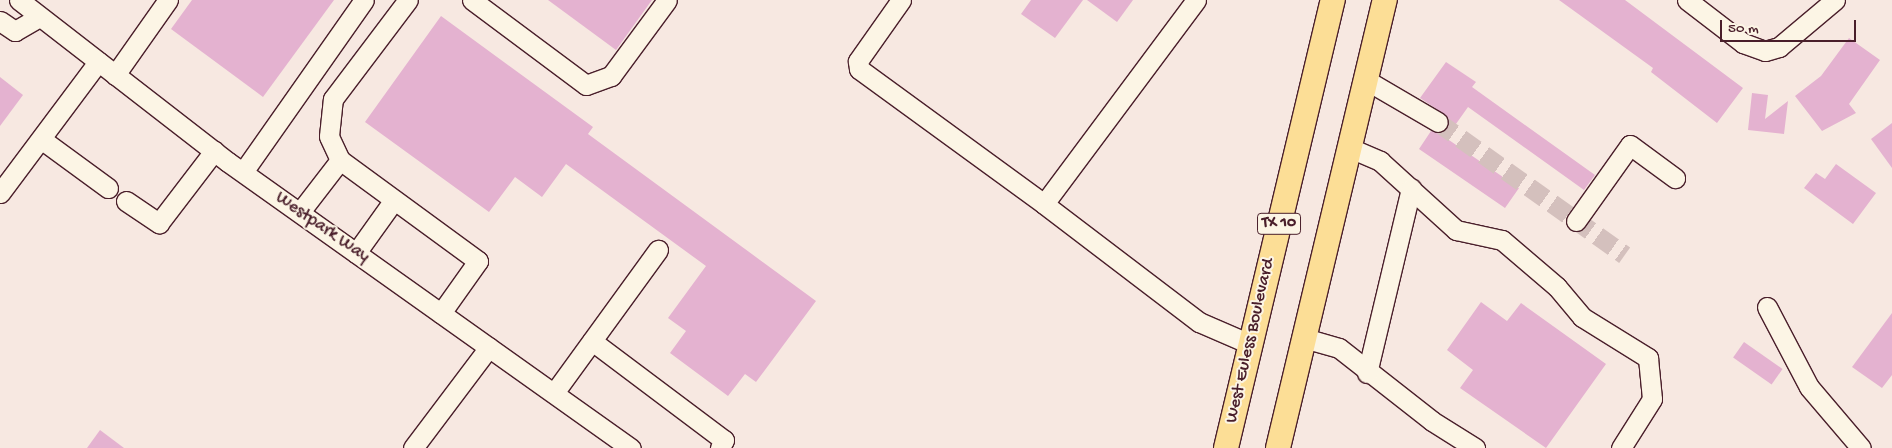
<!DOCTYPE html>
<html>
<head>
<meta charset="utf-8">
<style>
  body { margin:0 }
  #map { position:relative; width:1892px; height:448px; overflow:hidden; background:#f7e8e1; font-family:"Gochi Hand",sans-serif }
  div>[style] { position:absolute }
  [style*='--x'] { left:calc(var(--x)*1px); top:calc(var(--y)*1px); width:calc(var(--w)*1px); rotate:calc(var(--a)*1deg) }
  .building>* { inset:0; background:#e4b2d0; transform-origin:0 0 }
  .minor-tunnel>* { height:19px; margin-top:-9.5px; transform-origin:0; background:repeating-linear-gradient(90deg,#d4c0bd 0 19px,transparent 0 28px) }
  .roads { filter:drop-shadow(1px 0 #4a1f2b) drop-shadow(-1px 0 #4a1f2b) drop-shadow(0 1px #4a1f2b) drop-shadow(0 -1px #4a1f2b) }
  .minor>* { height:19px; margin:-9.5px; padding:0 9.5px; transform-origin:9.5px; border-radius:9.5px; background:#fcf5e5 }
  .major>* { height:24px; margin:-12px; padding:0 12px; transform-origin:12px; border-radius:12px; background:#fcde96 }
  span { translate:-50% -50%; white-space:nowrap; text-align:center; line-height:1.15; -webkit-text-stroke:4px #fcf5e5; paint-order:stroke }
  .shield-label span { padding:1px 4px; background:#fcf5e5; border:1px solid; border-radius:4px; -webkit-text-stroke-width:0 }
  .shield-label { font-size:16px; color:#4a1f2b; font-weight:700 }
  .street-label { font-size:18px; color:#4a1f2b }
  .scale { position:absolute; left:1720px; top:20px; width:136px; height:22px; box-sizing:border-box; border:2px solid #4a1f2b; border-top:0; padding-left:6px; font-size:15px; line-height:18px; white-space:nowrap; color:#4a1f2b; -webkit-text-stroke:4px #fcf5e5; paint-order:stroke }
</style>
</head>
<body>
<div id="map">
  <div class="building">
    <i style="clip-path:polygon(192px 0,334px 0,263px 97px,171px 29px)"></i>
    <i style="clip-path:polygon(548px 0,652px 0,616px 50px)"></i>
    <i style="clip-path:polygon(1031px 0,1083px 0,1055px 38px,1021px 14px)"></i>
    <i style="clip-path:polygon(1087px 0,1133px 0,1117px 22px)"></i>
    <i style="clip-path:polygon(1559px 0,1625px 0,1743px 88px,1717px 123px,1651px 72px,1653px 68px)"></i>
    <i style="clip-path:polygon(441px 16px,593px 127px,588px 134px,816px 301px,756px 382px,745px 374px,728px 396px,670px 353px,686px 331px,668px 318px,706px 266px,566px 164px,542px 197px,515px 177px,489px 212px,365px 122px)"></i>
    <i style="clip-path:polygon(1849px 38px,1880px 60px,1849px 104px,1856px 113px,1822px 131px,1795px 96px,1821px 76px)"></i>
    <i style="clip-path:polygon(1446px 62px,1476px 82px,1472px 87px,1595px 175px,1584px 190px,1468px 107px,1446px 138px,1519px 188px,1505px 208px,1419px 149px,1431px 131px,1438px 133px,1448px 127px,1447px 116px,1420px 98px)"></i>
    <i style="clip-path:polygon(0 77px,23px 95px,0 126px)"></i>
    <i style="clip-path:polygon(1752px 93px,1768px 95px,1765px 119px,1788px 101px,1784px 134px,1748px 130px)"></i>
    <i style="clip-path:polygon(1892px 123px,1892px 168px,1871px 139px)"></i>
    <i style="clip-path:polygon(1836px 164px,1876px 193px,1853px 224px,1804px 188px,1816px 173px,1825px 179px)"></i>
    <i style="clip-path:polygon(1481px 302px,1507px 321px,1521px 303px,1606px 364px,1546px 448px,1460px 388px,1473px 370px,1447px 350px)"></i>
    <i style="clip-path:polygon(1892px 313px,1892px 375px,1882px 388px,1852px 367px)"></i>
    <i style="left:1744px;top:342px;width:47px;height:19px;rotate:35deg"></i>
    <i style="clip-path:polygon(100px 430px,124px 448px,87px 448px)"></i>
  </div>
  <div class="minor-tunnel">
    <i style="--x:1438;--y:122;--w:229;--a:35.4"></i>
  </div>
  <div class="roads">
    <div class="minor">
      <i style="--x:19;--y:0;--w:264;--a:37.8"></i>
      <i style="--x:228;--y:162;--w:494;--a:35.4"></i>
      <i style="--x:472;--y:0;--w:142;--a:36.7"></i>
      <i style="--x:586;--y:85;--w:27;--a:-20"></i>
      <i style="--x:611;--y:76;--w:94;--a:-53.6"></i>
      <i style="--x:901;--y:0;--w:75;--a:125.2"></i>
      <i style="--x:858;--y:61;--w:8;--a:83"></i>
      <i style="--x:859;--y:69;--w:229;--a:36.1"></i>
      <i style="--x:1196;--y:0;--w:254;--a:126.7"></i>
      <i style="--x:1044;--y:204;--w:195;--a:37.3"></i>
      <i style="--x:1199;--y:322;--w:56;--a:23.3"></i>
      <i style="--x:1687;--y:0;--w:71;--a:37.5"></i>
      <i style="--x:1743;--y:43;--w:23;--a:20"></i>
      <i style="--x:1765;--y:51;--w:15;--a:-16"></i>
      <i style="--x:1779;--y:47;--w:73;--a:-40"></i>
      <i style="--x:0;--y:21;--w:18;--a:34"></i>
      <i style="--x:15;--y:31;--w:28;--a:-30"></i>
      <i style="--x:115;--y:75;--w:92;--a:-54.8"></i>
      <i style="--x:1366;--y:80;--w:83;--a:30.3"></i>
      <i style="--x:41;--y:139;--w:83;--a:36.2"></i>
      <i style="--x:1350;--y:148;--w:33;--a:23"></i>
      <i style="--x:1380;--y:161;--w:103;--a:42.2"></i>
      <i style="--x:1456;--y:230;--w:47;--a:12.3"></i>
      <i style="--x:1502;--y:240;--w:72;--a:40.5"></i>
      <i style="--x:1557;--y:287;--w:39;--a:50"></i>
      <i style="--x:1582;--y:317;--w:78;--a:31.8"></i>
      <i style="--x:1648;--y:358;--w:41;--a:84.4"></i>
      <i style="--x:1652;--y:399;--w:58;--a:122.3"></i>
      <i style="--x:340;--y:160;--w:26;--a:-115"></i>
      <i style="--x:329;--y:136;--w:37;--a:-84"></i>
      <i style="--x:333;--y:99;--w:124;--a:-52.9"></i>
      <i style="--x:243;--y:172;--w:210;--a:-54.9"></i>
      <i style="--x:0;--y:193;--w:164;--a:-53.2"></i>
      <i style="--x:126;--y:201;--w:40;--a:34"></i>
      <i style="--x:159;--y:223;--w:91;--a:-52.6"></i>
      <i style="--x:300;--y:212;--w:66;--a:-52.4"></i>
      <i style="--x:340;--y:160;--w:171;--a:36.2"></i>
      <i style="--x:478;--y:261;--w:64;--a:125.4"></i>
      <i style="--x:1576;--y:221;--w:93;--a:-54.6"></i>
      <i style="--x:1630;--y:145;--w:56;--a:36.3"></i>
      <i style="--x:356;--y:253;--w:65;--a:-54.4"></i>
      <i style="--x:1767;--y:307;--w:90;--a:62.3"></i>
      <i style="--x:1809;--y:387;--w:80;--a:49.6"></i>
      <i style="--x:1304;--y:338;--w:36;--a:16"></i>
      <i style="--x:1339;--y:348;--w:118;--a:38.1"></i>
      <i style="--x:1432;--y:421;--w:51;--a:32.1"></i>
      <i style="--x:592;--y:341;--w:165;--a:36.9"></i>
      <i style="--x:724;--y:440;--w:9;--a:117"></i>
      <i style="--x:1367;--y:373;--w:190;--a:-76.6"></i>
      <i style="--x:554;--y:393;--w:177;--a:-54"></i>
      <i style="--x:413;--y:448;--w:126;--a:-53"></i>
    </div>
    <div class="major">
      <i style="--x:1226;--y:448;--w:461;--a:-76.6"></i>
      <i style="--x:1278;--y:448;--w:461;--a:-76.6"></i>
    </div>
  </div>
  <div class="shield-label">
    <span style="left:1279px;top:224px">TX 10</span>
  </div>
  <div class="street-label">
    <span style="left:322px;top:228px;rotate:35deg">Westpark Way</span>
    <span style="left:1251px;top:341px;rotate:-77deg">West Euless Boulevard</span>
  </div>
  <div class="scale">50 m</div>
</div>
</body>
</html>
